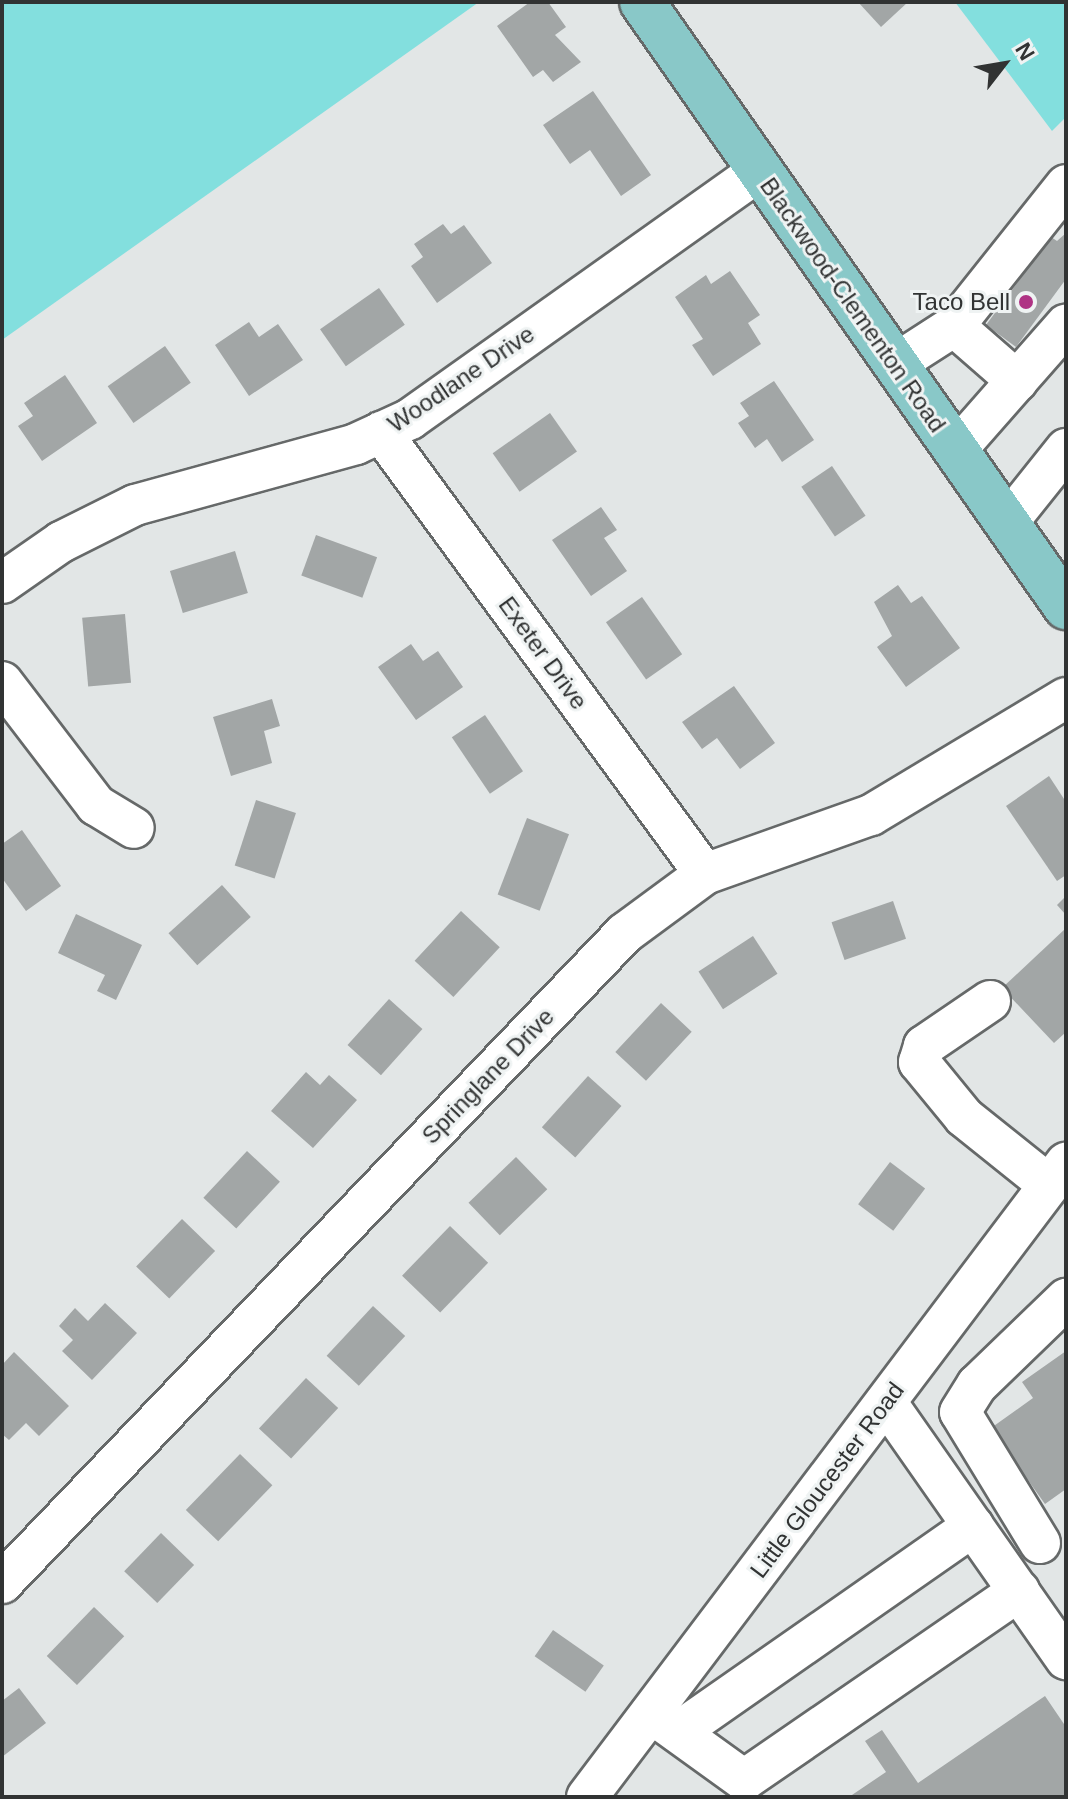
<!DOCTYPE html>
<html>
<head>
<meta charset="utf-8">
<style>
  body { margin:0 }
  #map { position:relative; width:1068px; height:1799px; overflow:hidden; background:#e2e6e6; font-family:Helvetica,sans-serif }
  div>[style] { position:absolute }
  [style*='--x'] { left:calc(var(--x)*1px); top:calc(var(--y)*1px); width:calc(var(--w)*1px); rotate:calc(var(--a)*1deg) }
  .green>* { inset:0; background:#83dfde }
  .building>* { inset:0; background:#a2a6a6; transform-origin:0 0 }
  .roads { filter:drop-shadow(2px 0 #666969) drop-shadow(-2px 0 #666969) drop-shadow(0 2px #666969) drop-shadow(0 -2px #666969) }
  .minor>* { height:40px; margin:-20px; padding:0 20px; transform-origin:20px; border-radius:20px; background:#fff }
  .major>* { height:44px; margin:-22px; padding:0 22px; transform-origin:22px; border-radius:22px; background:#89c8c8 }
  .dots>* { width:22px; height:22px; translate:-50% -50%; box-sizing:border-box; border:4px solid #eff3f3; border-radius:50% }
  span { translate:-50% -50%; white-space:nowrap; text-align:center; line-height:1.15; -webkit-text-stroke:6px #eff3f3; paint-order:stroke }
  .poi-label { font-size:24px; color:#313333 }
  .right { translate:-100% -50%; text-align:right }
  .street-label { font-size:24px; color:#313333 }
  .frame { position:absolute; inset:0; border:4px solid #313333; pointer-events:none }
  .north { position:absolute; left:964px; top:24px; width:80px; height:80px; -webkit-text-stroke:6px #eff3f3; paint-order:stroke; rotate:59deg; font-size:22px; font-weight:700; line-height:32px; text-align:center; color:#313333 }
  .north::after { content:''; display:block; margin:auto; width:28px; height:36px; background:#313333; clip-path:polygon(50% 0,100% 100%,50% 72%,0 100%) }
</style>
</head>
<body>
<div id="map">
  <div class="green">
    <i style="clip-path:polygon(2px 2px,479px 2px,2px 340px)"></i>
    <i style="clip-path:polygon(955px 2px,1066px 2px,1066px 117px,1052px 131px)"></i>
  </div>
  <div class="building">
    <i style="clip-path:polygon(530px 2px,548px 2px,566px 27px,555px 35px,581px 62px,553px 82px,543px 70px,533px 77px,497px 26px)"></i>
    <i style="clip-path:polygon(858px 2px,908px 2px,881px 27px)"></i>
    <i style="clip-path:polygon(593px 91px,651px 175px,621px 196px,590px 150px,570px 164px,543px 125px)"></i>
    <i style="clip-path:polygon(443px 224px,451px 234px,464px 225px,492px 263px,437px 303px,411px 266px,423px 257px,414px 244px)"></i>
    <i style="clip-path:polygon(1066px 233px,1066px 279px,1016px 347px,986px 325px,1051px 237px,1057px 241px)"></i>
    <i style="clip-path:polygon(730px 271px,760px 315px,748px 323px,761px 344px,713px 376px,692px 345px,703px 339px,675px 297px,706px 275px,711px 284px)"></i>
    <i style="left:379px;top:288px;width:45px;height:72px;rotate:55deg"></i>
    <i style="clip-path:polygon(249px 322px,259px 337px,278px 324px,303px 360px,249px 396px,215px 345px)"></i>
    <i style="left:165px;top:346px;width:45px;height:70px;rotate:55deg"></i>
    <i style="clip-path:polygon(65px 375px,97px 423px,42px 461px,18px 426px,33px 416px,24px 403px)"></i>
    <i style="clip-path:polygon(774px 381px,814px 440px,782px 462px,767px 439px,755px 448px,738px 423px,749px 416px,740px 403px)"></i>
    <i style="left:550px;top:413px;width:47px;height:70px;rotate:55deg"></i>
    <i style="left:832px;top:466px;width:60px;height:37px;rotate:56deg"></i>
    <i style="clip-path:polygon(601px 507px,617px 530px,604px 538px,627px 571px,591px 596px,552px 540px)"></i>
    <i style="left:316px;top:535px;width:65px;height:43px;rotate:20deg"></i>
    <i style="left:235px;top:551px;width:44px;height:68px;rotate:73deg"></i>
    <i style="clip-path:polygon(898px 585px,911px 603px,922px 596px,960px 648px,906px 687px,877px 647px,892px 636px,874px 602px)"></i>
    <i style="left:642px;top:597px;width:70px;height:44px;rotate:55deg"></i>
    <i style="left:125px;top:614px;width:69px;height:43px;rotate:85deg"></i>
    <i style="clip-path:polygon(411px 644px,423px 661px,438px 651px,463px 687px,416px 720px,378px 667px)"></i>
    <i style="clip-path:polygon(734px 686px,775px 743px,740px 769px,717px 738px,702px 749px,682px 722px)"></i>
    <i style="clip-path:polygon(272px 699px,280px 726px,264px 731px,272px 763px,231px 776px,213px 717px)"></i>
    <i style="left:485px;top:715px;width:68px;height:40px;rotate:56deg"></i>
    <i style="clip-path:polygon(1049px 776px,1066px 802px,1066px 875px,1057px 881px,1006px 806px)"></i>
    <i style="left:256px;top:800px;width:42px;height:69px;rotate:18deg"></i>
    <i style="left:527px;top:818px;width:45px;height:82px;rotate:21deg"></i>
    <i style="clip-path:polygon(22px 830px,61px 886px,26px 911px,2px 878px,2px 844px)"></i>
    <i style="left:222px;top:885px;width:43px;height:72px;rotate:48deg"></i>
    <i style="clip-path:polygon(1066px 896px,1066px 915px,1057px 905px)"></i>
    <i style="left:893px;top:901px;width:40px;height:65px;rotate:71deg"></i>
    <i style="left:461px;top:911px;width:53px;height:68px;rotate:43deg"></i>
    <i style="clip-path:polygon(76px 914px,142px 945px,116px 1000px,97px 991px,105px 975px,58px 953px)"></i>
    <i style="clip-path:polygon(1066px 928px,1066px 1032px,1054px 1043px,1002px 988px)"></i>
    <i style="left:753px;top:936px;width:45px;height:65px;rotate:57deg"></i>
    <i style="left:389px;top:999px;width:45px;height:62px;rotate:42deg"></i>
    <i style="left:661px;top:1003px;width:42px;height:67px;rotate:43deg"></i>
    <i style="clip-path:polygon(306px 1072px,320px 1085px,329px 1075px,357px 1100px,313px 1148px,271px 1111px)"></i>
    <i style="left:588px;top:1076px;width:45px;height:69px;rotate:42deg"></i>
    <i style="left:247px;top:1151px;width:45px;height:64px;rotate:43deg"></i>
    <i style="left:516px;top:1157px;width:45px;height:66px;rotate:46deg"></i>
    <i style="left:890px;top:1162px;width:44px;height:53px;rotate:37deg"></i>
    <i style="left:182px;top:1219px;width:46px;height:66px;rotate:44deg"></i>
    <i style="left:450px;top:1226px;width:53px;height:69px;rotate:44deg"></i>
    <i style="clip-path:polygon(105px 1303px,137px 1333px,92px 1380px,62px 1351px,73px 1340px,59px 1326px,75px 1308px,88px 1321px)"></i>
    <i style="left:373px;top:1306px;width:44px;height:68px;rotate:43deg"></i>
    <i style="clip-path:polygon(1066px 1351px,1066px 1489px,1045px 1504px,991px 1428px,1033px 1398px,1022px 1382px)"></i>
    <i style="clip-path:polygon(14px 1352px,69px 1406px,39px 1436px,26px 1423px,9px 1440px,2px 1434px,2px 1365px)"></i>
    <i style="left:306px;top:1378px;width:44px;height:69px;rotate:43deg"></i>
    <i style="left:240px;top:1454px;width:45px;height:78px;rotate:44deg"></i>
    <i style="left:161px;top:1533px;width:46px;height:53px;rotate:44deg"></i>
    <i style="left:94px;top:1607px;width:42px;height:68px;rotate:44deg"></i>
    <i style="left:553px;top:1630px;width:62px;height:32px;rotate:35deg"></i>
    <i style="clip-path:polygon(19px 1688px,46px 1723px,2px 1757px,2px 1701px)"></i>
    <i style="clip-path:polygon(1045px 1696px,1066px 1727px,1066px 1797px,849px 1797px,886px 1772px,865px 1741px,882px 1730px,918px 1783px)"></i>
  </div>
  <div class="roads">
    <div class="minor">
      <i style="--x:954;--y:326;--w:84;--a:41.1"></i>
      <i style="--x:895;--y:364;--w:70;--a:-32.8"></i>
      <i style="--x:954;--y:326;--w:180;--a:-51.5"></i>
      <i style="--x:381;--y:432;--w:548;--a:53.76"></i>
      <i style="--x:956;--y:450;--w:167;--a:-48.7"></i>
      <i style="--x:1007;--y:523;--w:95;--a:-51.4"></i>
      <i style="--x:2;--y:583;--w:72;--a:-34.8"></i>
      <i style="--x:61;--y:542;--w:83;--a:-26.6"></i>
      <i style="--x:135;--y:505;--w:229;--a:-15.4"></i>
      <i style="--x:356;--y:444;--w:60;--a:-24.8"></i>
      <i style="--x:410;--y:419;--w:428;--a:-35.4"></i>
      <i style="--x:2;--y:682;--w:155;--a:52.6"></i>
      <i style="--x:96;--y:805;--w:44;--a:31.2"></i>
      <i style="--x:990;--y:1001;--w:80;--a:145.7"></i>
      <i style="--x:924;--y:1046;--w:17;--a:107"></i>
      <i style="--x:919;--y:1062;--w:71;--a:50.7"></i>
      <i style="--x:964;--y:1117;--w:109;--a:38.7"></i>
      <i style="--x:886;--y:1402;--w:314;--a:55"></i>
      <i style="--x:1040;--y:1543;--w:153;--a:-121.4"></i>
      <i style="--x:960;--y:1412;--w:32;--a:-58"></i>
      <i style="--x:977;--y:1385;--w:124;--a:-44"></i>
      <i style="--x:2;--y:1583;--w:900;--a:-46.22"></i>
      <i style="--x:625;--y:933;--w:99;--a:-36.4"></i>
      <i style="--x:705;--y:874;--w:176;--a:-19.6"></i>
      <i style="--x:871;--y:815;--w:227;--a:-31"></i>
      <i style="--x:651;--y:1713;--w:115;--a:35.8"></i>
      <i style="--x:744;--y:1780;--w:334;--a:-34.5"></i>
      <i style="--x:678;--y:1732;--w:360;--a:-34.9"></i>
      <i style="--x:587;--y:1797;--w:795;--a:-52.93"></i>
    </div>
    <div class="major">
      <i style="--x:642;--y:2;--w:739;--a:54.98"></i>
    </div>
  </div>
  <div class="dots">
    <i style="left:1026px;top:302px;background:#af3384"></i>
  </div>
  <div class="poi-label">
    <span class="right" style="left:1010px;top:302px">Taco Bell</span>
  </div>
  <div class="street-label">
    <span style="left:853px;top:305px;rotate:55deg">Blackwood-Clementon Road</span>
    <span style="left:461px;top:379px;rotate:-34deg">Woodlane Drive</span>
    <span style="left:543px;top:653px;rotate:54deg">Exeter Drive</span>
    <span style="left:488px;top:1076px;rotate:-46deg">Springlane Drive</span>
    <span style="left:827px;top:1480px;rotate:-53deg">Little Gloucester Road</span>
  </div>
  <div class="frame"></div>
  <div class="north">N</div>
</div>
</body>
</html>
